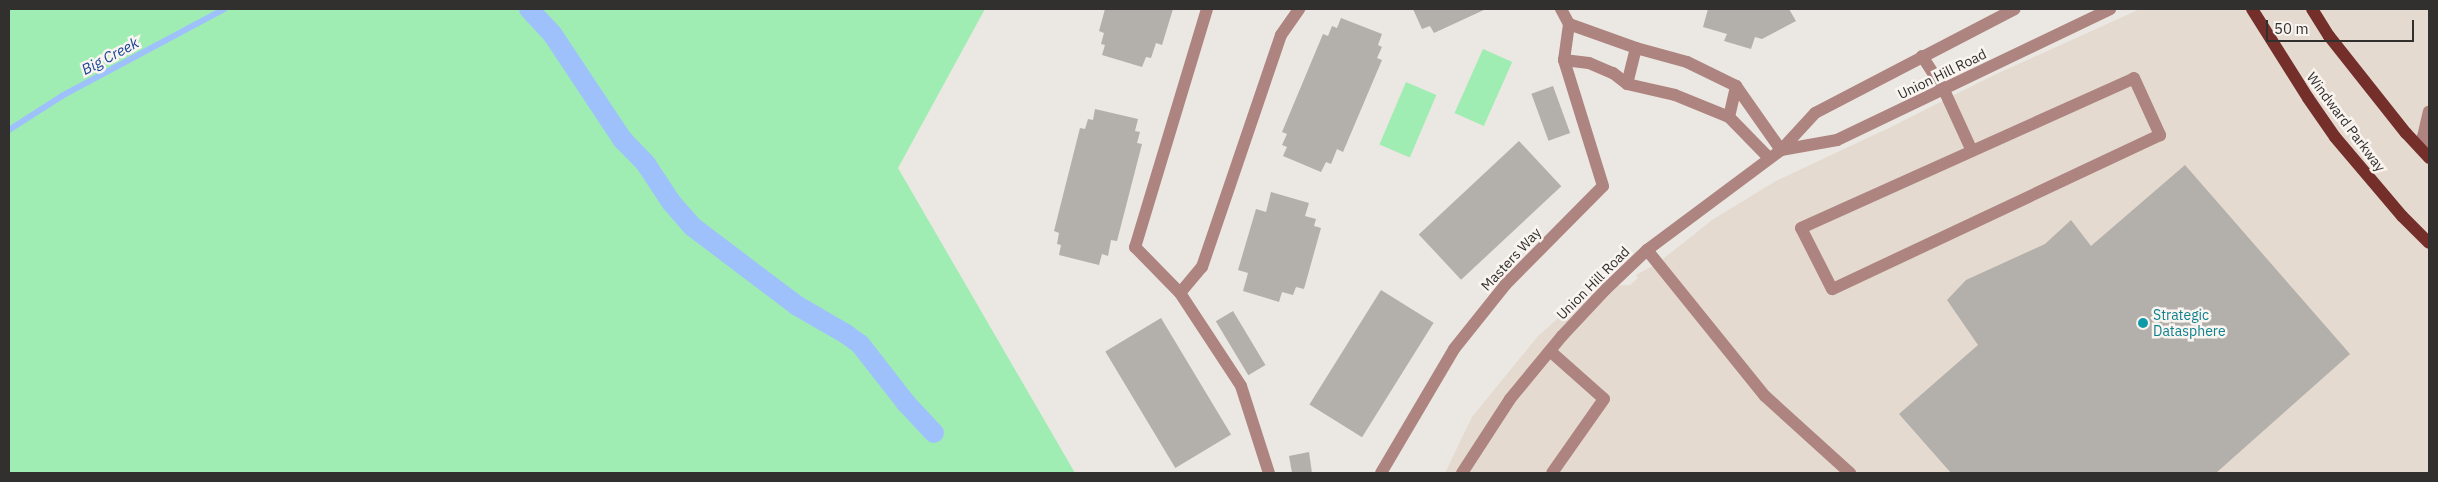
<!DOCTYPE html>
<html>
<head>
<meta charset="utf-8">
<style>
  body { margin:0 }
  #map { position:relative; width:2438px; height:482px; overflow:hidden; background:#ebe7e2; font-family:"IBM Plex Sans",sans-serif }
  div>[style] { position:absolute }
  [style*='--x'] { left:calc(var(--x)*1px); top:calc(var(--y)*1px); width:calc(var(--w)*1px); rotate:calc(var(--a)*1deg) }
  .built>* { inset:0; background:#e4dad0 }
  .green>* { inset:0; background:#a0edb3; transform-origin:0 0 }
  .stream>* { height:5.5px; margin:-2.75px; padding:0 2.75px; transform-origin:2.75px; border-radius:2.75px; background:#9ec1fc }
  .canal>* { height:20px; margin:-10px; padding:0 10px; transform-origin:10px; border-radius:10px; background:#9ec1fc }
  .building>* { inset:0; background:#b3afab; transform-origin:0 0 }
  .minor>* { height:12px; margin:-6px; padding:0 6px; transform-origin:6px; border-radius:6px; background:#ad847f }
  .major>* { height:12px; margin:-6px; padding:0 6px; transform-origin:6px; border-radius:6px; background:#742f2b }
  .dots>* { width:14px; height:14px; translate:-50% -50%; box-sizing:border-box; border:2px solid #f9f4ef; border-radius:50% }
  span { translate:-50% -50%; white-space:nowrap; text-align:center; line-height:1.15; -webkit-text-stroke:5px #f9f4ef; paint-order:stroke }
  .street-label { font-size:14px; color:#32302f }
  .culture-label { font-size:14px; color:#0d838f }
  .left { translate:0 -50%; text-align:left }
  .water-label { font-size:15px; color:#18479a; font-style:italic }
  .frame { position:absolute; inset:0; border:10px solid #32302f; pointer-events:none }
  .scale { position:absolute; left:2266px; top:20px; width:148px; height:22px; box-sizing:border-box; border:2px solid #32302f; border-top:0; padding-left:6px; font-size:15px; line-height:18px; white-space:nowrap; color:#32302f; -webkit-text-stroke:4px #f9f4ef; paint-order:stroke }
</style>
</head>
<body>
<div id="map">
  <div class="built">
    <i style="clip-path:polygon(2140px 9px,2429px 9px,2429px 473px,1445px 473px,1472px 417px,1538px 336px,1595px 286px,1630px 285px,1638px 278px,1636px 275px,1658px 263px,1712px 220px,1776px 181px,1891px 127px,1990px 77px)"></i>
  </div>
  <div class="green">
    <i style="clip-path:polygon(9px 9px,985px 9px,898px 168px,1075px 473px,9px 473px)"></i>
    <i style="left:1483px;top:49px;width:32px;height:70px;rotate:24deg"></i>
    <i style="left:1406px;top:82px;width:33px;height:68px;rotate:23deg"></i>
  </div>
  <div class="stream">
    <i style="--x:9;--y:130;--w:63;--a:-32.7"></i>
    <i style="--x:62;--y:96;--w:184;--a:-28.2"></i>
  </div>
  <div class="canal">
    <i style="--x:529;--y:9;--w:35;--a:47"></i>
    <i style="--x:553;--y:35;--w:125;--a:56.4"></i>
    <i style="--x:622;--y:139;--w:35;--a:46"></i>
    <i style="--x:646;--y:164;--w:45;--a:56.7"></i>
    <i style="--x:671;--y:202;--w:33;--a:49"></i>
    <i style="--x:693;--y:227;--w:129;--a:37.1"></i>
    <i style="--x:796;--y:305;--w:58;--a:30.1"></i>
    <i style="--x:846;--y:334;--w:17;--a:36"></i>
    <i style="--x:860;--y:344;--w:75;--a:52.1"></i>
    <i style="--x:906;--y:403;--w:41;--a:47"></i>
  </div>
  <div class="building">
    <i style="clip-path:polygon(1105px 9px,1173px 9px,1162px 45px,1156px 43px,1151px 58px,1146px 57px,1142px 67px,1102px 55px,1105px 45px,1101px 44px,1104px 33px,1099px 31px)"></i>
    <i style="clip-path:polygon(1413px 9px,1486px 9px,1434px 33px,1430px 26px,1422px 29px)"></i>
    <i style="clip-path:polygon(1708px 9px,1789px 9px,1796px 21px,1762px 39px,1755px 37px,1751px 49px,1724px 41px,1727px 34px,1703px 27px)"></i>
    <i style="clip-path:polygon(1341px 18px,1382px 34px,1378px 45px,1382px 47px,1377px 58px,1382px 60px,1343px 152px,1337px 149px,1331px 164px,1326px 162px,1321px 172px,1283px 156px,1287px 147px,1282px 145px,1287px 134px,1282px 132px,1323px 34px,1328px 36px,1332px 26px,1337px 28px)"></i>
    <i style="left:1553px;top:86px;width:50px;height:23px;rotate:70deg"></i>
    <i style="clip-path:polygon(1095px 109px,1138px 119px,1135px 131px,1140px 132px,1137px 143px,1142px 144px,1117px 241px,1111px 240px,1108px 256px,1102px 254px,1099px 265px,1059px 255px,1061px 245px,1057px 244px,1059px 233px,1054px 231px,1080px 128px,1085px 129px,1088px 119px,1093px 120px)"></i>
    <i style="left:1519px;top:141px;width:62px;height:137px;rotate:47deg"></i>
    <i style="clip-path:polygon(2185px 165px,2350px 354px,2216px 473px,1951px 473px,1899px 414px,1978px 345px,1947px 300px,1966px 280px,2045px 244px,2071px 220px,2091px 246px)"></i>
    <i style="clip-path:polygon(1271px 192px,1309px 203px,1305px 216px,1316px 219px,1314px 226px,1321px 228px,1304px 289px,1296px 287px,1293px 295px,1282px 292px,1279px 302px,1243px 291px,1248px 273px,1238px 270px,1256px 209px,1266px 212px)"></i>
    <i style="left:1381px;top:290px;width:62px;height:135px;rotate:32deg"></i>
    <i style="left:1233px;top:311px;width:63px;height:20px;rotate:59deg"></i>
    <i style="left:1161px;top:318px;width:136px;height:65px;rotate:59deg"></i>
    <i style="clip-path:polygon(1309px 452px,1312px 473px,1292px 473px,1289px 456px)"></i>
  </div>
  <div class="minor">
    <i style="--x:1207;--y:9;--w:249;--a:106.8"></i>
    <i style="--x:1135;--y:247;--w:64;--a:45.6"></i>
    <i style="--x:1180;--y:293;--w:111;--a:56.7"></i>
    <i style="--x:1241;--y:386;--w:91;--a:72.2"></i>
    <i style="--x:1569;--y:24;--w:71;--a:19.7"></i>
    <i style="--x:1636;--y:48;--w:53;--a:15.4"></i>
    <i style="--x:1687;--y:62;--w:55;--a:26.1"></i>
    <i style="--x:1736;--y:86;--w:78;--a:54.9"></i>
    <i style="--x:1922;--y:56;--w:40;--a:57.1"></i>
    <i style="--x:1944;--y:90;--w:65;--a:65.4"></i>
    <i style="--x:1564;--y:60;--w:25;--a:7"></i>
    <i style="--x:1589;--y:63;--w:26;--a:23"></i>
    <i style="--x:1613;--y:73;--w:18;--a:38"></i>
    <i style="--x:1627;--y:84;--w:49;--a:12.9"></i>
    <i style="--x:1675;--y:95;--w:58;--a:22.2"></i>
    <i style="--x:1729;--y:117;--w:57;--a:45.7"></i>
    <i style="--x:2134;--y:78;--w:63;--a:65.5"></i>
    <i style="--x:2160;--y:135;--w:362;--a:154.8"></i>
    <i style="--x:1832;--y:289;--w:68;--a:-116.9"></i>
    <i style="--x:1801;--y:228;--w:365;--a:-24.2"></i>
    <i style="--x:1627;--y:84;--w:37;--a:-76"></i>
    <i style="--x:1729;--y:117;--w:32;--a:-77"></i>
    <i style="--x:1781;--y:150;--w:57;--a:-10.1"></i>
    <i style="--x:1837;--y:140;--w:303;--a:-25.6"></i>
    <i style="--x:2429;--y:157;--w:21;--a:-107"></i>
    <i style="--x:2423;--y:137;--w:26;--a:-77"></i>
    <i style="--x:1647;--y:250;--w:188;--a:51.1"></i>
    <i style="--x:1765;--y:396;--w:115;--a:42.2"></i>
    <i style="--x:1180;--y:293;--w:34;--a:-50"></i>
    <i style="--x:1202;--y:267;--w:245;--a:-71.2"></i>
    <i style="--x:1281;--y:35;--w:32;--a:-55"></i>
    <i style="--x:1550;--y:351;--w:72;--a:41.6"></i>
    <i style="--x:1604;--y:399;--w:90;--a:125.1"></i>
    <i style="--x:1381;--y:473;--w:144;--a:-59.5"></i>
    <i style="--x:1454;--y:349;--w:82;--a:-51.4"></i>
    <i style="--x:1505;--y:285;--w:139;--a:-45.3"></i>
    <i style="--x:1603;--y:186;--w:132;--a:-107.2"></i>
    <i style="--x:1564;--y:60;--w:36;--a:-82"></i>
    <i style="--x:1569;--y:24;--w:17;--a:-118"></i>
    <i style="--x:1462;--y:473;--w:88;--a:-57"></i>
    <i style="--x:1510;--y:399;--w:82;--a:-50.5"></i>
    <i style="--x:1562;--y:336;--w:63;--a:-46.9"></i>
    <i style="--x:1605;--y:290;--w:58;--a:-43.6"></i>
    <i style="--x:1647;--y:250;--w:167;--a:-36.7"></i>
    <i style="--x:1781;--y:150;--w:50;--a:-47.4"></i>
    <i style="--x:1815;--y:113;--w:225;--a:-27.5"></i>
  </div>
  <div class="major">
    <i style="--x:2252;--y:9;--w:105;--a:57.8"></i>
    <i style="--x:2308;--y:98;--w:47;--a:55.3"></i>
    <i style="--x:2335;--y:137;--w:104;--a:49.7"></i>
    <i style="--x:2402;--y:216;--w:38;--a:45"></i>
    <i style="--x:2312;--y:9;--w:32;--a:58"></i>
    <i style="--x:2329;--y:36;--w:124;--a:51.6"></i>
    <i style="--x:2406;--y:133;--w:34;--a:47"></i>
  </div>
  <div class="dots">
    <i style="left:2143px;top:323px;background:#0f9aa8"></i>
  </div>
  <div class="street-label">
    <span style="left:1942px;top:74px;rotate:-26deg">Union Hill Road</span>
    <span style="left:2346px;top:122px;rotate:53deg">Windward Parkway</span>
    <span style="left:1511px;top:259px;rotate:-47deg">Masters Way</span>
    <span style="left:1593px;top:283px;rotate:-45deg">Union Hill Road</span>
  </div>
  <div class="culture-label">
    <span class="left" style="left:2153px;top:323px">Strategic<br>Datasphere</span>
  </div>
  <div class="water-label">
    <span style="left:110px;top:56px;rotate:-28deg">Big Creek</span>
  </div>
  <div class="frame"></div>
  <div class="scale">50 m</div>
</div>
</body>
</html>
